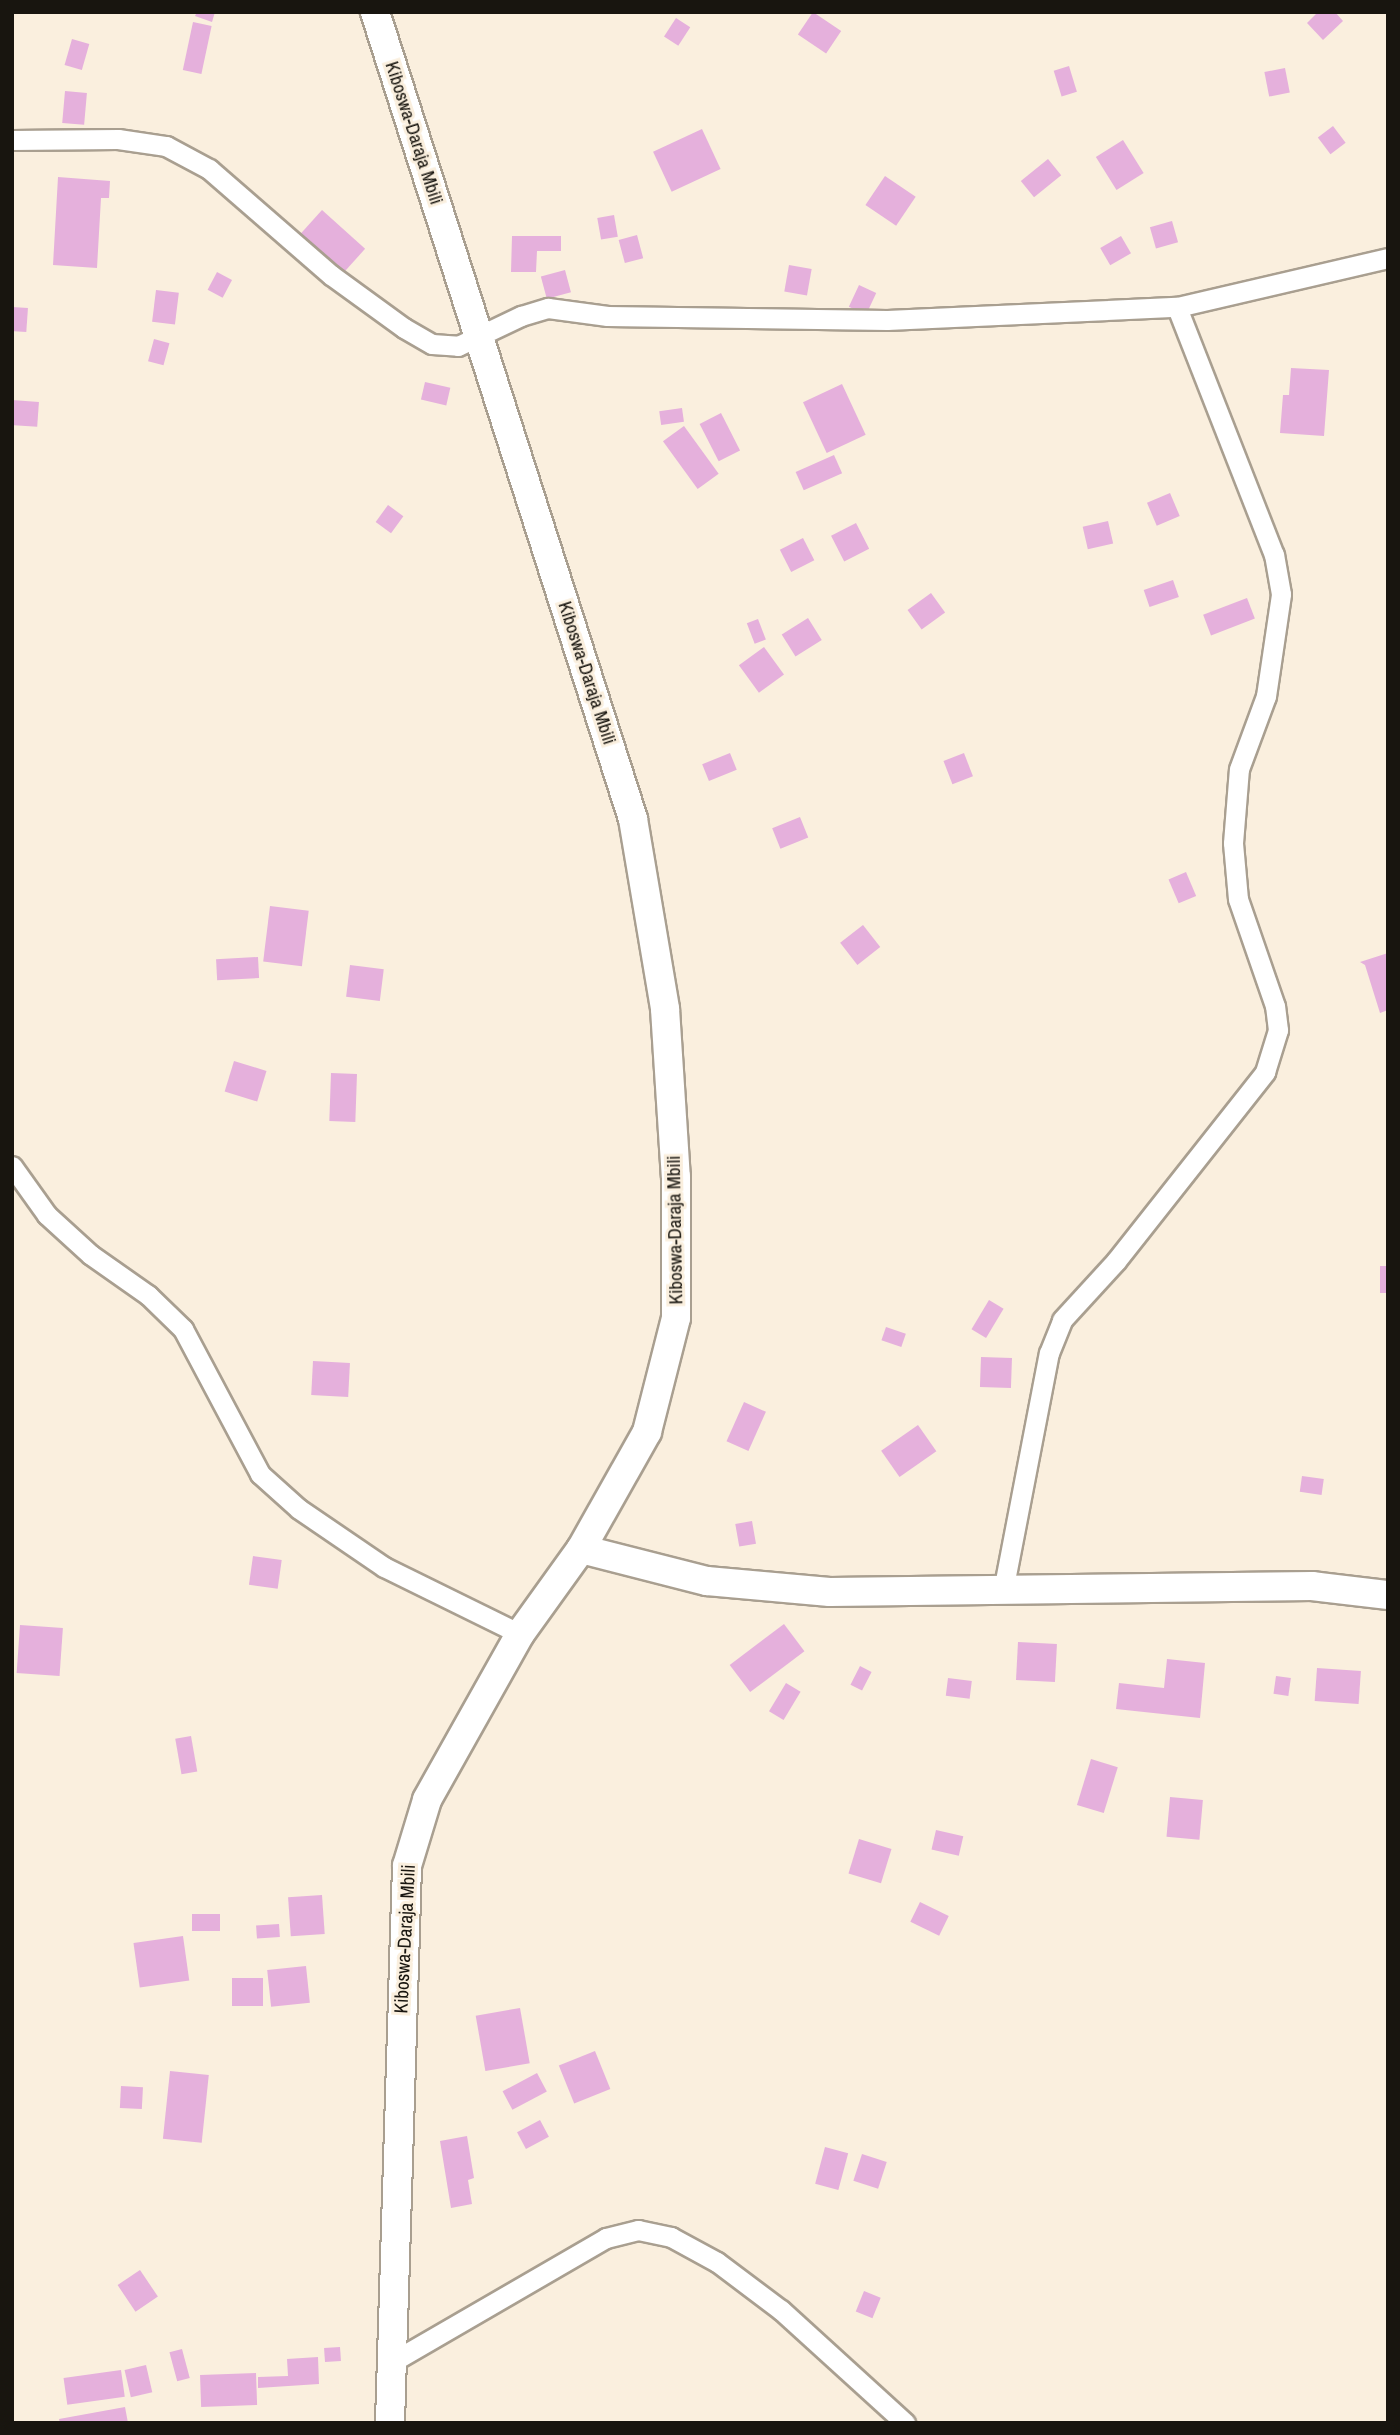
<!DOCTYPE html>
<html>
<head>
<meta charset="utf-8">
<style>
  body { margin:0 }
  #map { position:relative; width:1400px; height:2435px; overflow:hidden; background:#faefde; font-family:"Archivo Narrow",sans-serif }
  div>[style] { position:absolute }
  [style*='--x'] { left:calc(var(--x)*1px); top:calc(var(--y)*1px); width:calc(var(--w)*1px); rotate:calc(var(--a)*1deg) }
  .building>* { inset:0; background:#e5b0dc; transform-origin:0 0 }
  .roads { filter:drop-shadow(2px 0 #a99f90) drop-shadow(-2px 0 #a99f90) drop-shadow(0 2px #a99f90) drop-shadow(0 -2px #a99f90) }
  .street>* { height:19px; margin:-9.5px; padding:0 9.5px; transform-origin:9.5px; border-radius:9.5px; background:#fff }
  .secondary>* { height:28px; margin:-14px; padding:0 14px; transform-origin:14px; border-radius:14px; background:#fff }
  span { translate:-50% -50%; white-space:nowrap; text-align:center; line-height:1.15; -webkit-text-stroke:6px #faefde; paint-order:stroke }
  .street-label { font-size:19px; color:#18150f }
  .frame { position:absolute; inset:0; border:14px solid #18150f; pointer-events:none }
</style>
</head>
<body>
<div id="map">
  <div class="building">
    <i style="clip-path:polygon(197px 12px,215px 12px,212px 22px,195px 16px)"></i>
    <i style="left:813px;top:12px;width:34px;height:27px;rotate:34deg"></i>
    <i style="clip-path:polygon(1318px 12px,1335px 12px,1343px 21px,1323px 40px,1307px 23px)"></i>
    <i style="left:676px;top:18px;width:17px;height:22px;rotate:33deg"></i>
    <i style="left:193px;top:22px;width:19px;height:49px;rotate:12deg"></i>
    <i style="left:72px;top:39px;width:18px;height:27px;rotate:16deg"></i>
    <i style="left:1069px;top:66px;width:27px;height:16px;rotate:73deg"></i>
    <i style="left:1285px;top:68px;width:25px;height:21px;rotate:79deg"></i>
    <i style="left:65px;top:91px;width:22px;height:32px;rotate:5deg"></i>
    <i style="left:1333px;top:126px;width:21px;height:19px;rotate:53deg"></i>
    <i style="left:702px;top:129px;width:44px;height:54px;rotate:65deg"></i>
    <i style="left:1123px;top:140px;width:39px;height:32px;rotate:58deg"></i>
    <i style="left:1048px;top:159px;width:21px;height:35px;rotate:51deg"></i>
    <i style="left:885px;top:176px;width:37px;height:35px;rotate:34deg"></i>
    <i style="clip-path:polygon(58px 177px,110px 181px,109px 198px,101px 198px,97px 268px,53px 265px)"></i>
    <i style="left:322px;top:210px;width:58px;height:38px;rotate:42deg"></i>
    <i style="left:614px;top:215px;width:22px;height:17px;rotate:80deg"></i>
    <i style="left:1172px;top:221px;width:22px;height:23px;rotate:74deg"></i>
    <i style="left:637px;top:235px;width:24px;height:19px;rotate:75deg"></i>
    <i style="clip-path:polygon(512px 236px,561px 236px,561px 251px,537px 251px,536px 272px,511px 272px)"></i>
    <i style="left:1121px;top:236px;width:20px;height:24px;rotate:60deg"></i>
    <i style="left:789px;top:265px;width:23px;height:27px;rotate:10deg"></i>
    <i style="left:565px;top:270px;width:23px;height:25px;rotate:75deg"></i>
    <i style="left:217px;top:272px;width:17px;height:20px;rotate:28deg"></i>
    <i style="left:859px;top:285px;width:19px;height:24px;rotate:25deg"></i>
    <i style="left:156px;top:290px;width:23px;height:32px;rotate:7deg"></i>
    <i style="left:12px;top:307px;width:16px;height:24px;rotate:4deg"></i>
    <i style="left:154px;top:339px;width:16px;height:23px;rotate:15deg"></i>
    <i style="clip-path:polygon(1291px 368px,1329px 370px,1324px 436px,1280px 433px,1283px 395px,1289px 395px)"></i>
    <i style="left:425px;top:382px;width:26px;height:18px;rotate:13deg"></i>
    <i style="left:842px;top:384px;width:56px;height:43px;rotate:65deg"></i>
    <i style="left:12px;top:400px;width:27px;height:25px;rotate:4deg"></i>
    <i style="left:682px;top:408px;width:14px;height:23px;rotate:82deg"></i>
    <i style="left:721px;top:413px;width:42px;height:24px;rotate:63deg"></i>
    <i style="left:684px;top:426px;width:59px;height:26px;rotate:54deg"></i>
    <i style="left:834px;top:455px;width:20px;height:42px;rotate:66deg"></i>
    <i style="left:1170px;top:493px;width:25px;height:25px;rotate:67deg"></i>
    <i style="left:388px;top:505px;width:19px;height:21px;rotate:36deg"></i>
    <i style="left:1108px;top:521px;width:23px;height:26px;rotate:77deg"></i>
    <i style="left:856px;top:523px;width:29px;height:28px;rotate:63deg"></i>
    <i style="left:803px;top:538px;width:25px;height:26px;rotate:63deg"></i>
    <i style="left:1173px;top:580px;width:18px;height:31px;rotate:71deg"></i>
    <i style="left:931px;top:593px;width:24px;height:29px;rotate:54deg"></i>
    <i style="left:1247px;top:598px;width:22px;height:47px;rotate:69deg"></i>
    <i style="left:808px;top:618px;width:26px;height:31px;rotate:58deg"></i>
    <i style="left:758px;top:619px;width:22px;height:12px;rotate:69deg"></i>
    <i style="left:764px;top:647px;width:34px;height:31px;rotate:54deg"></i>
    <i style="left:730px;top:753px;width:18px;height:30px;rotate:68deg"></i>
    <i style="left:964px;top:753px;width:25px;height:22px;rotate:69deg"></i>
    <i style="left:800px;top:817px;width:22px;height:30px;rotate:68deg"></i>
    <i style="left:1186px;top:872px;width:26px;height:19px;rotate:67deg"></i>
    <i style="left:270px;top:906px;width:39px;height:56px;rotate:7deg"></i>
    <i style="left:863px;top:925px;width:28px;height:29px;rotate:52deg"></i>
    <i style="clip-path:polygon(1388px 953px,1388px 1010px,1380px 1013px,1365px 965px,1360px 962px)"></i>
    <i style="left:258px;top:957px;width:21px;height:42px;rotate:87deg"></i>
    <i style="left:350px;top:965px;width:34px;height:32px;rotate:7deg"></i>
    <i style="left:234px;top:1061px;width:34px;height:32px;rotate:17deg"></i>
    <i style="left:331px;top:1073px;width:26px;height:48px;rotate:2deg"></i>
    <i style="left:1380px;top:1266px;width:8px;height:27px"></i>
    <i style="left:989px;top:1300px;width:17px;height:34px;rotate:31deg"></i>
    <i style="left:886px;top:1327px;width:21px;height:14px;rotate:19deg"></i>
    <i style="left:981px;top:1357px;width:31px;height:30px;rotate:2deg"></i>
    <i style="left:313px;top:1361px;width:37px;height:34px;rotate:3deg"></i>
    <i style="left:744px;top:1402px;width:24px;height:43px;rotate:24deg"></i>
    <i style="left:918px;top:1425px;width:32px;height:45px;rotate:55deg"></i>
    <i style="left:1302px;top:1476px;width:22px;height:16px;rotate:8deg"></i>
    <i style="left:752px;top:1521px;width:23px;height:17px;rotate:80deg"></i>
    <i style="left:253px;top:1556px;width:29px;height:29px;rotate:8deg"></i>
    <i style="left:784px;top:1624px;width:34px;height:68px;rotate:53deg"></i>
    <i style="left:20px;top:1625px;width:43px;height:48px;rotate:4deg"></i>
    <i style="left:1018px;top:1642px;width:39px;height:38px;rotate:3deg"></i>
    <i style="clip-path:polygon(1167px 1659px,1205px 1663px,1200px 1718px,1116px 1709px,1119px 1683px,1164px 1688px)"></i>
    <i style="left:860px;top:1666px;width:13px;height:21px;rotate:27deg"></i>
    <i style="left:1317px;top:1668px;width:44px;height:33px;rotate:4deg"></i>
    <i style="left:1276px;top:1676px;width:15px;height:18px;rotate:8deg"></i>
    <i style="left:948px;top:1678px;width:24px;height:18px;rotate:7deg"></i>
    <i style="left:786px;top:1683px;width:17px;height:33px;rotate:31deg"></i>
    <i style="left:191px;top:1736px;width:36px;height:16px;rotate:80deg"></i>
    <i style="left:1091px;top:1759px;width:28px;height:48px;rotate:17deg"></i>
    <i style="left:1170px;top:1797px;width:33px;height:40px;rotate:5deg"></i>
    <i style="left:936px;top:1830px;width:28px;height:20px;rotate:13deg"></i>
    <i style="left:859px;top:1839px;width:34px;height:36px;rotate:17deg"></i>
    <i style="left:322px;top:1895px;width:39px;height:34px;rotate:86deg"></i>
    <i style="left:920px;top:1902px;width:32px;height:22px;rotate:26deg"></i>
    <i style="left:192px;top:1914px;width:28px;height:17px"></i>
    <i style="left:279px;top:1924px;width:13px;height:23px;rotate:86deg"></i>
    <i style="left:183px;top:1936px;width:45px;height:50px;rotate:82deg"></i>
    <i style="left:306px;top:1966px;width:37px;height:39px;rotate:84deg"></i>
    <i style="left:263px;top:1978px;width:28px;height:31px;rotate:90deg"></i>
    <i style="left:520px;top:2008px;width:56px;height:45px;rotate:80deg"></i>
    <i style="left:595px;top:2051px;width:41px;height:39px;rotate:68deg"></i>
    <i style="left:170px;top:2071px;width:39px;height:68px;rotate:6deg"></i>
    <i style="left:537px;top:2073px;width:21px;height:39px;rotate:62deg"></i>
    <i style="left:121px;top:2086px;width:22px;height:22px;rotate:3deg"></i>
    <i style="left:540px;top:2120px;width:19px;height:26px;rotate:62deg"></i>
    <i style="clip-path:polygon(467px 2136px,474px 2178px,468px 2180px,472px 2204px,451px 2208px,440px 2141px)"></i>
    <i style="left:825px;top:2147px;width:24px;height:38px;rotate:15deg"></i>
    <i style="left:862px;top:2154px;width:26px;height:28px;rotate:18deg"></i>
    <i style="left:140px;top:2270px;width:32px;height:27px;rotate:56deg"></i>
    <i style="left:864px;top:2291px;width:18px;height:22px;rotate:22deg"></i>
    <i style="left:340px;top:2347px;width:14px;height:16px;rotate:86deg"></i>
    <i style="left:182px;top:2349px;width:30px;height:13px;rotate:75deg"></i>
    <i style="clip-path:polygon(318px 2357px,319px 2384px,258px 2388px,258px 2377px,288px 2376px,287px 2359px)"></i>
    <i style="left:146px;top:2365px;width:28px;height:22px;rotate:77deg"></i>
    <i style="left:121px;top:2370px;width:27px;height:58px;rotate:82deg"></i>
    <i style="left:256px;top:2373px;width:32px;height:56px;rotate:88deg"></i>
    <i style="clip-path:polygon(125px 2407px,128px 2423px,60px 2423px,59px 2419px)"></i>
  </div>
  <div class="roads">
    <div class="street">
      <i style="--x:12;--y:140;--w:106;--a:-0.5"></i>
      <i style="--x:118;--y:139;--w:49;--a:8.3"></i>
      <i style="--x:166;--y:146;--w:49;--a:28.1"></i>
      <i style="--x:209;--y:169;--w:162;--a:41"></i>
      <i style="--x:331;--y:275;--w:90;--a:36"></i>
      <i style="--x:404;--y:328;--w:32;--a:30"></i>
      <i style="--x:432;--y:344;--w:26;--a:4"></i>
      <i style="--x:458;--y:346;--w:70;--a:-25.5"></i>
      <i style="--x:521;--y:316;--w:28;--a:-17"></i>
      <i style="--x:548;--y:308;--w:60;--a:7.7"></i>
      <i style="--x:607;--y:316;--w:280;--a:0.8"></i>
      <i style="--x:887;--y:320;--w:290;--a:-2.6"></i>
      <i style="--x:1177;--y:307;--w:217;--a:-13.1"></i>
      <i style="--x:12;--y:1166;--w:60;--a:54.5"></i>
      <i style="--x:47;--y:1215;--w:59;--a:42.3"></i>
      <i style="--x:91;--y:1255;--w:70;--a:35.1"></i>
      <i style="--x:148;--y:1295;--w:49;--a:44.2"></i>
      <i style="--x:183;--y:1329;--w:164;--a:62"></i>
      <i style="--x:260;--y:1474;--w:52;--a:41.9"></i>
      <i style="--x:299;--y:1509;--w:103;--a:34.3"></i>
      <i style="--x:384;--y:1567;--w:152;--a:26.2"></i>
      <i style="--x:1003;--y:1591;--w:242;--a:-79.1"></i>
      <i style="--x:1049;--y:1353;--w:35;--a:-68"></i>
      <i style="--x:1062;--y:1320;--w:80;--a:-47.5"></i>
      <i style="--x:1116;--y:1261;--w:241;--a:-51.7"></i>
      <i style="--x:1265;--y:1072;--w:44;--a:-72.8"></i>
      <i style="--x:1278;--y:1030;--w:24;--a:-97"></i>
      <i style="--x:1275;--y:1006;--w:113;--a:-109.1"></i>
      <i style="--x:1238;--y:899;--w:56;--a:-95.1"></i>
      <i style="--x:1233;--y:843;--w:74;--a:-85.4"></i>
      <i style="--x:1239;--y:769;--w:78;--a:-69.7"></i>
      <i style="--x:1266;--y:696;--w:103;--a:-81.6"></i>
      <i style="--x:1281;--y:594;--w:40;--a:-100"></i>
      <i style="--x:1274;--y:555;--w:266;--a:-111.4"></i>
      <i style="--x:392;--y:2362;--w:247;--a:-30.1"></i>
      <i style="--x:606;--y:2238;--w:33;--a:-14"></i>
      <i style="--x:638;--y:2230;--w:34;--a:12"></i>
      <i style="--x:671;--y:2237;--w:52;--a:28.5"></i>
      <i style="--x:717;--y:2262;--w:80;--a:36.9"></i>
      <i style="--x:781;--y:2310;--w:168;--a:42.3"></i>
    </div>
    <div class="secondary">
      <i style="--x:375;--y:12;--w:847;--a:72.27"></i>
      <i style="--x:633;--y:819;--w:193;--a:80.4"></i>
      <i style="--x:665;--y:1009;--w:168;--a:86.3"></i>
      <i style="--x:676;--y:1177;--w:141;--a:90"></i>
      <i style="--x:676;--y:1318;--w:118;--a:104.3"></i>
      <i style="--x:647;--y:1432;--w:134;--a:119.4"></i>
      <i style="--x:581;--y:1549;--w:105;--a:125.7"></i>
      <i style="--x:520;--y:1634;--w:190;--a:119.3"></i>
      <i style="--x:427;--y:1800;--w:69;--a:106.9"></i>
      <i style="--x:407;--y:1866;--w:557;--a:91.75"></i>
      <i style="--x:581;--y:1549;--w:130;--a:14.3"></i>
      <i style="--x:707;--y:1581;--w:123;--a:5.1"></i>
      <i style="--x:830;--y:1592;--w:482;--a:-0.7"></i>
      <i style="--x:1312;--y:1586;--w:77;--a:6.8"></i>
    </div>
  </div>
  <div class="street-label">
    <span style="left:414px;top:133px;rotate:72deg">Kiboswa-Daraja Mbili</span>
    <span style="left:587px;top:673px;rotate:72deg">Kiboswa-Daraja Mbili</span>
    <span style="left:675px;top:1230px;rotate:-91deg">Kiboswa-Daraja Mbili</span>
    <span style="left:405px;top:1939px;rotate:-87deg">Kiboswa-Daraja Mbili</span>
  </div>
  <div class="frame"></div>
</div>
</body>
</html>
